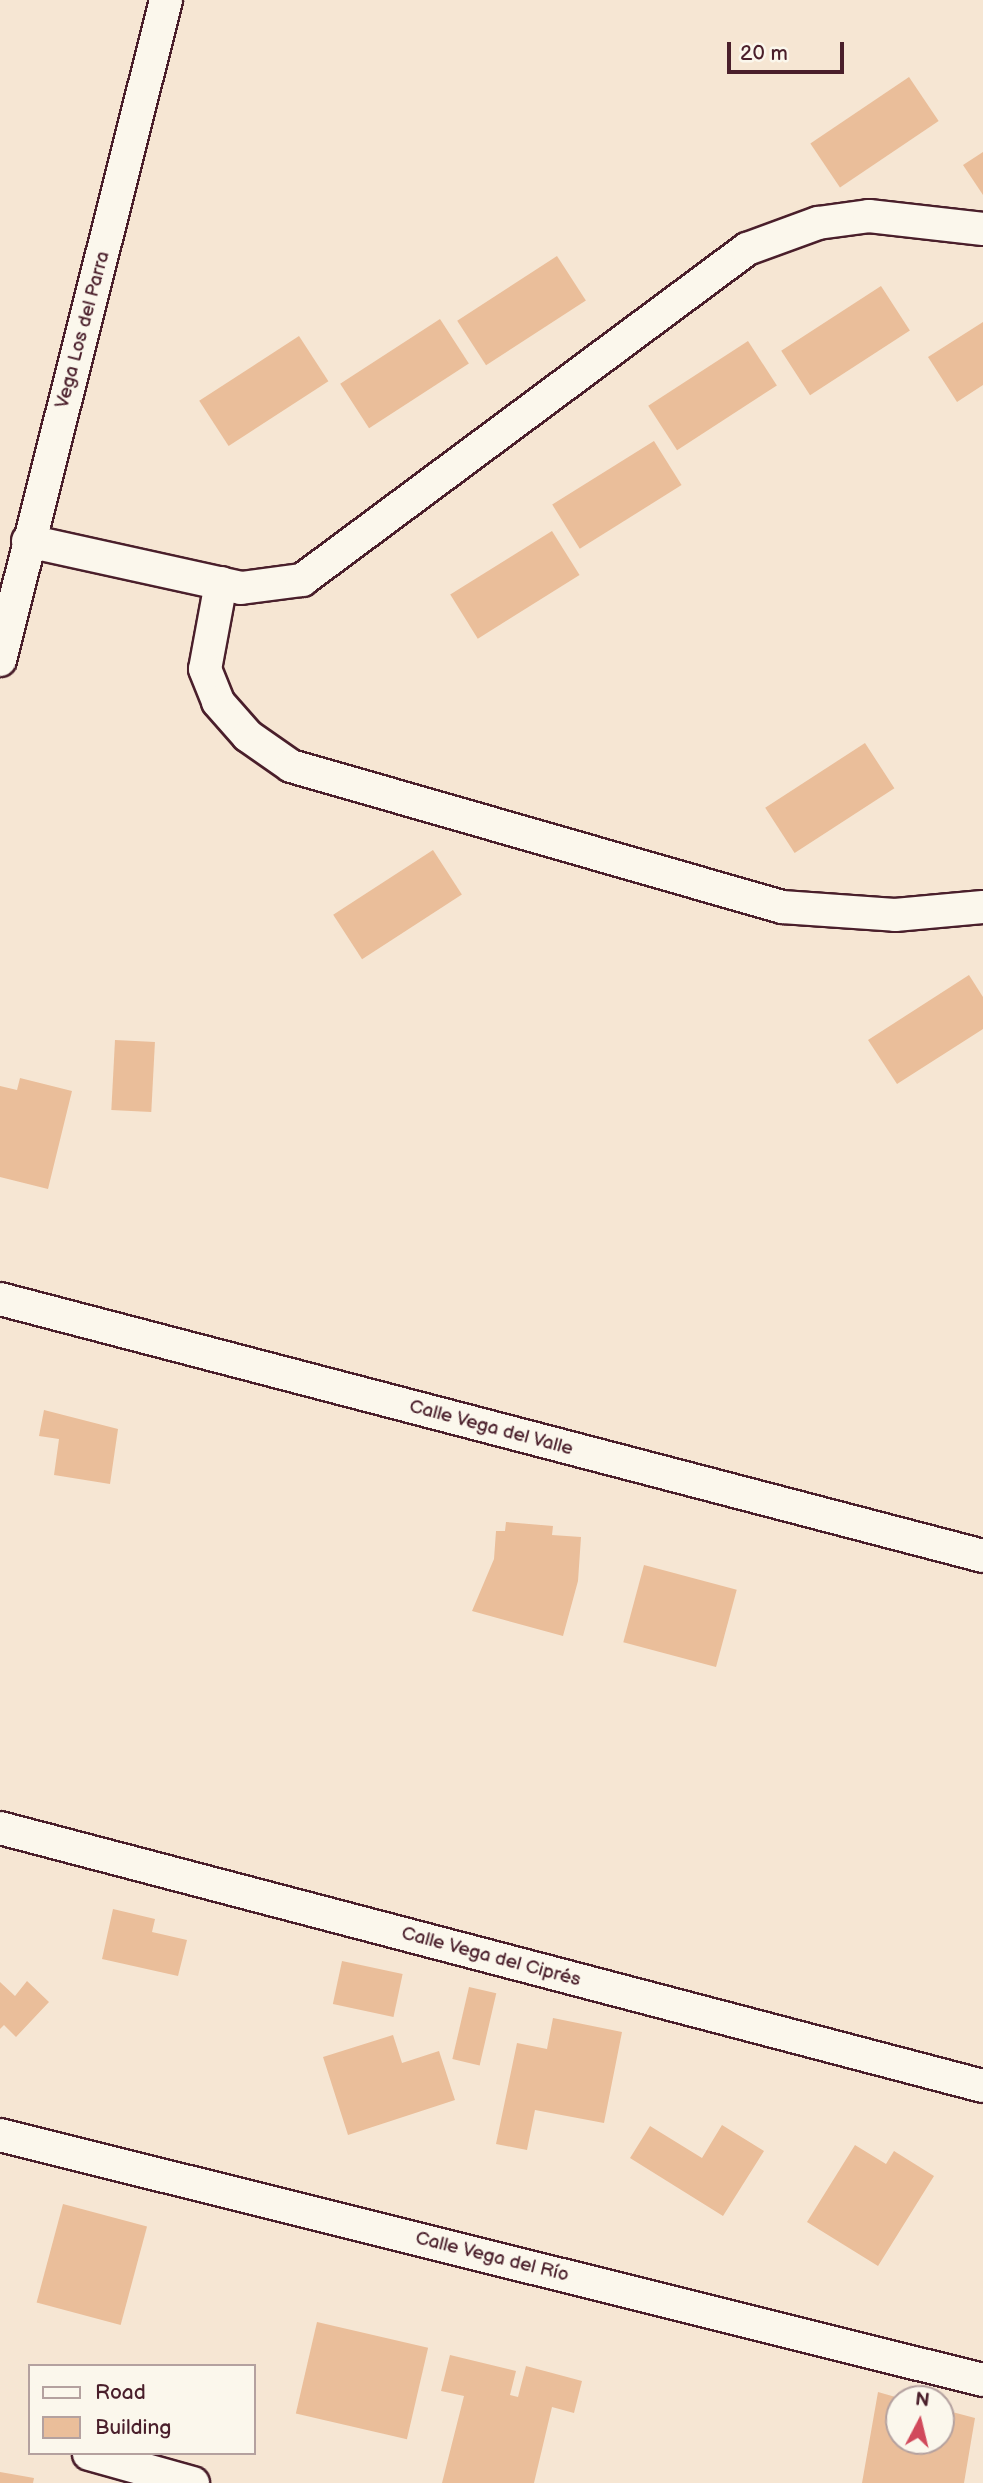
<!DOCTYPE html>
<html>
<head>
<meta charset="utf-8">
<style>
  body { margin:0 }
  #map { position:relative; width:983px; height:2483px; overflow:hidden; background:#f6e6d3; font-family:"Balsamiq Sans",sans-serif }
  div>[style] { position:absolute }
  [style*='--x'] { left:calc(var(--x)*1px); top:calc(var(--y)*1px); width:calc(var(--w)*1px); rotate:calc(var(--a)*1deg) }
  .building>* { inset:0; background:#eabe9a; transform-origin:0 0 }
  .roads { filter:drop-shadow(2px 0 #4a1f2b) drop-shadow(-2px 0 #4a1f2b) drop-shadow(0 2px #4a1f2b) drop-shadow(0 -2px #4a1f2b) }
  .street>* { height:32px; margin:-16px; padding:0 16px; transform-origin:16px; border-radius:16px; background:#fbf7ec }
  span { translate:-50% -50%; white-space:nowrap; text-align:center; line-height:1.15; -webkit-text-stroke:6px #fbf7ec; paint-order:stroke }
  .street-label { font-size:19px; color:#4a1f2b }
  .legend { position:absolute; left:28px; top:2364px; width:228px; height:91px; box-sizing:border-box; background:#fbf7ec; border:2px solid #b4a19f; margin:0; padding:9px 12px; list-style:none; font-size:21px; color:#4a1f2b }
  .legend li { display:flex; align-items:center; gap:14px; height:35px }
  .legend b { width:35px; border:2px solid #b4a19f }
  .north { position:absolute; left:885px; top:2385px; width:70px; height:70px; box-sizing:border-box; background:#fbf7ec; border:2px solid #b4a19f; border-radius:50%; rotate:7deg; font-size:19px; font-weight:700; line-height:28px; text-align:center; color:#4a1f2b }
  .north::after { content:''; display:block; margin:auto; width:24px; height:32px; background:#d1495b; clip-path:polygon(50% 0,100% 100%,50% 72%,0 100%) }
  .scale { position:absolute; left:727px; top:42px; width:117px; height:32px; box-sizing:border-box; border:4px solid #4a1f2b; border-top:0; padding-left:9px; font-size:21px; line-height:24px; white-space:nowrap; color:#4a1f2b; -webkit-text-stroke:5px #fbf7ec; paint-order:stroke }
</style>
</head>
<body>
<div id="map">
  <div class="building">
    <i style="left:909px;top:77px;width:53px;height:119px;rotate:56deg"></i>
    <i style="clip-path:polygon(983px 152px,983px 195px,963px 165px)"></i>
    <i style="left:557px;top:256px;width:53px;height:119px;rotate:57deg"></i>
    <i style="left:881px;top:286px;width:53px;height:119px;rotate:57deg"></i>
    <i style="left:440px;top:319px;width:53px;height:119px;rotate:57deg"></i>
    <i style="clip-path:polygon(983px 322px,983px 385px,957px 402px,928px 357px)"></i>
    <i style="left:299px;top:336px;width:54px;height:119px;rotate:57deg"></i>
    <i style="left:748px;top:341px;width:53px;height:119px;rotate:57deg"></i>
    <i style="left:654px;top:441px;width:52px;height:120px;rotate:58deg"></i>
    <i style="left:552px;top:531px;width:52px;height:120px;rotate:58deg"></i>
    <i style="left:865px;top:743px;width:54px;height:119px;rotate:57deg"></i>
    <i style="left:433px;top:850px;width:53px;height:119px;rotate:57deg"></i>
    <i style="clip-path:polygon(969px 975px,983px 997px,983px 1029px,897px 1084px,868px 1040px)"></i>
    <i style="left:115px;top:1040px;width:40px;height:70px;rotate:3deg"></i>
    <i style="clip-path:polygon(20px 1078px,72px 1091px,48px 1189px,0 1177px,0 1086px,17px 1090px)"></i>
    <i style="clip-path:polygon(44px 1410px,118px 1429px,110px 1484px,54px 1475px,59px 1439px,39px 1436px)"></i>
    <i style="clip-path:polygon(506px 1522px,553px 1526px,552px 1535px,581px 1537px,578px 1581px,563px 1636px,472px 1611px,494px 1559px,496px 1531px,505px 1531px)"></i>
    <i style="left:644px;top:1565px;width:96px;height:80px;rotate:15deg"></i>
    <i style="clip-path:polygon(113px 1909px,155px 1919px,152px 1932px,187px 1940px,178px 1976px,102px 1959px)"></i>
    <i style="left:342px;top:1961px;width:62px;height:44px;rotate:12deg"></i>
    <i style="clip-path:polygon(27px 1981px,49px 2002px,16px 2037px,4px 2025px,0 2029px,0 1982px,15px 1996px)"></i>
    <i style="left:469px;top:1987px;width:28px;height:74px;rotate:13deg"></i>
    <i style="clip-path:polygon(553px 2018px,622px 2032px,604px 2123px,535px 2110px,527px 2150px,496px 2144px,517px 2043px,547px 2049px)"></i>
    <i style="clip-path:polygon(393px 2035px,402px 2063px,439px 2051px,455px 2100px,348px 2135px,323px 2057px)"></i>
    <i style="clip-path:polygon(722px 2125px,764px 2151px,723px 2216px,630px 2158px,650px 2126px,702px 2158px)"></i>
    <i style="clip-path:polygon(855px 2145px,886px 2164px,894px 2151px,934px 2176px,878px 2266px,807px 2222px)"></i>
    <i style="left:63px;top:2204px;width:87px;height:102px;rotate:15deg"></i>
    <i style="left:317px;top:2322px;width:114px;height:94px;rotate:13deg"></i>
    <i style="clip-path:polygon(450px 2355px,516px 2371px,510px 2395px,518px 2397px,526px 2366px,582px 2381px,574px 2413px,552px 2407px,534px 2483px,442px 2483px,464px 2396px,441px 2391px)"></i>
    <i style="clip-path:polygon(878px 2392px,899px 2398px,899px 2441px,941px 2441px,941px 2409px,975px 2418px,964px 2483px,862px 2483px)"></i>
    <i style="clip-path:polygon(0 2472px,34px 2478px,33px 2483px,0 2483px)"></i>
  </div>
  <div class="roads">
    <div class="street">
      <i style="--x:28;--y:541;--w:218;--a:12.4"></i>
      <i style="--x:241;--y:588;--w:62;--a:-7.5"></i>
      <i style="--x:302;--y:580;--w:555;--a:-36.64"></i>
      <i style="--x:747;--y:249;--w:76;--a:-20.1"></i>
      <i style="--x:818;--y:223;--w:51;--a:-7.8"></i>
      <i style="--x:869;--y:216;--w:115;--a:6.5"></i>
      <i style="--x:221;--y:583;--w:87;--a:100.5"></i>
      <i style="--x:205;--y:669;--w:35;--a:68"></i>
      <i style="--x:218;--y:702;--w:45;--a:48.6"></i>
      <i style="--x:248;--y:736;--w:52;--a:34.9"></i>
      <i style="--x:291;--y:766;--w:511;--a:16.02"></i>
      <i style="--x:782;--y:907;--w:113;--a:4"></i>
      <i style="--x:895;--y:915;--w:88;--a:-5.2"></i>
      <i style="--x:0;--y:660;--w:681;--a:-75.88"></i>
      <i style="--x:0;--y:1299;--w:1016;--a:14.65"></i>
      <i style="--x:0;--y:1828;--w:1016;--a:14.71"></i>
      <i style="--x:0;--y:2135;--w:1013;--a:14"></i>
      <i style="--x:89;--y:2454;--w:108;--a:15.6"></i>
    </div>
  </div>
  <div class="street-label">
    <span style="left:83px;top:330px;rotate:-75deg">Vega Los del Parra</span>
    <span style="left:491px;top:1428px;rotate:15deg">Calle Vega del Valle</span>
    <span style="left:491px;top:1957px;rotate:15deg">Calle Vega del Ciprés</span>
    <span style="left:492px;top:2257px;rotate:14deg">Calle Vega del Río</span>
  </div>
  <ul class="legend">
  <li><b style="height:9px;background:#fbf7ec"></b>Road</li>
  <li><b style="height:19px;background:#eabe9a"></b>Building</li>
  </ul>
  <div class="north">N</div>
  <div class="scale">20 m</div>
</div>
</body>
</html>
